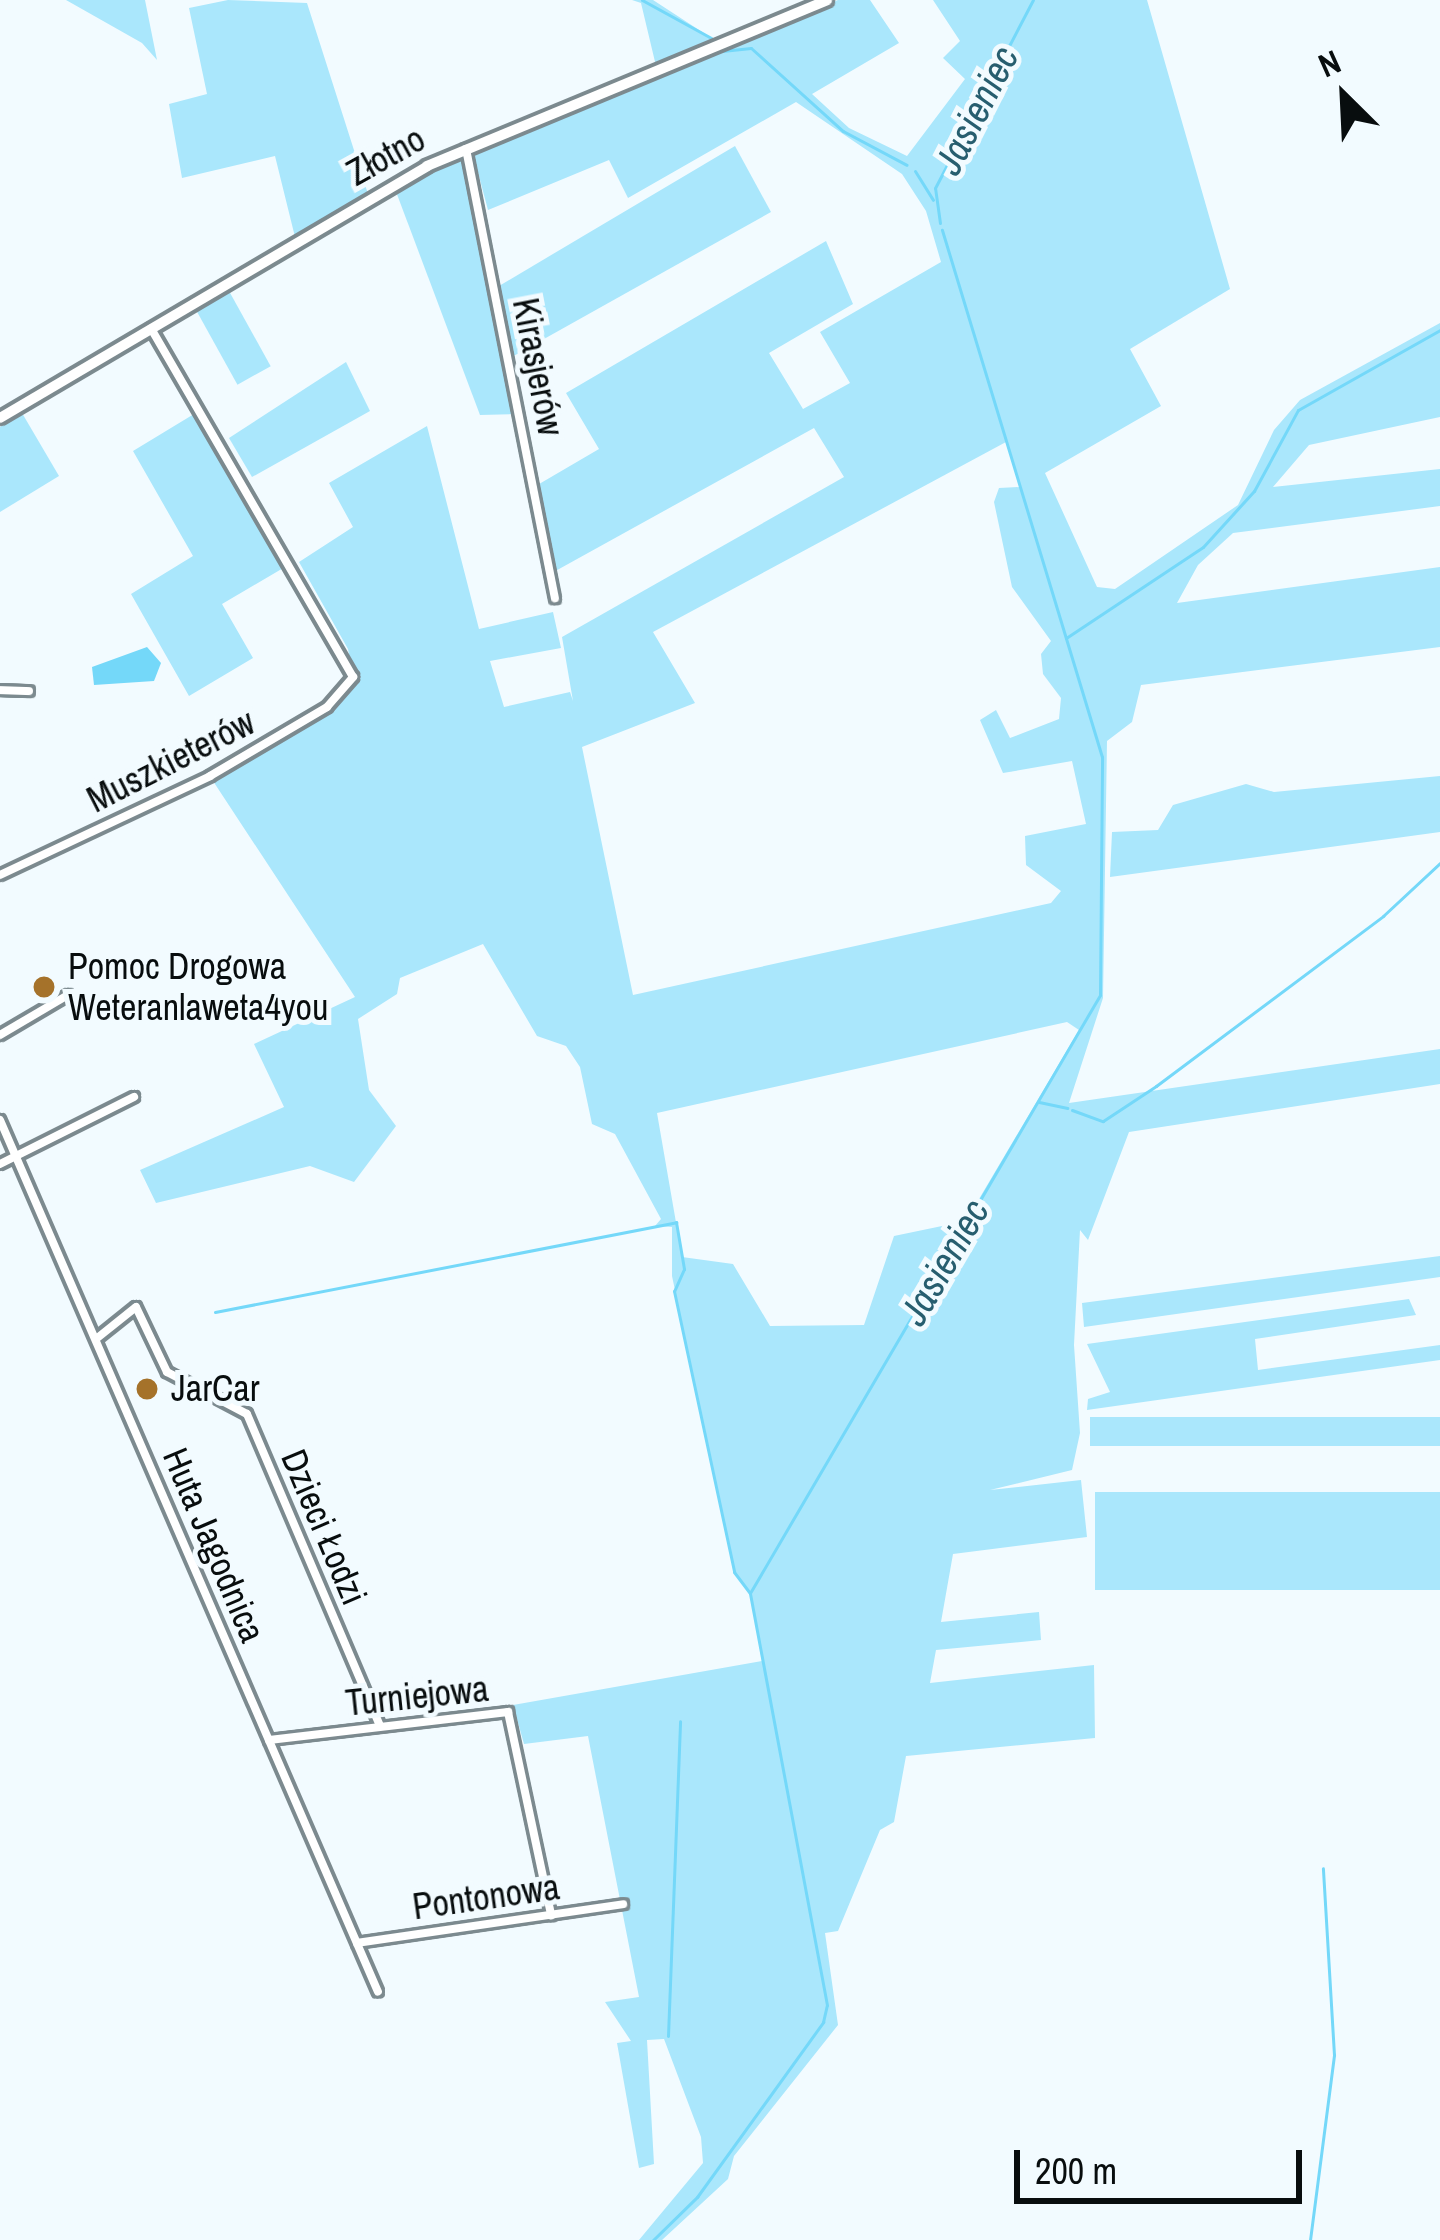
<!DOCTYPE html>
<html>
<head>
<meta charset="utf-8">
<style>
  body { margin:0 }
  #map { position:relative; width:1440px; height:2240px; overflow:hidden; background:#f2fbff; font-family:"Archivo Narrow",sans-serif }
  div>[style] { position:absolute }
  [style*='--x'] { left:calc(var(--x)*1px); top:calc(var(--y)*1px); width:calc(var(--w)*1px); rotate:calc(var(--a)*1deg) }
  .green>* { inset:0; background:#aae7fc; transform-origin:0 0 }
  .water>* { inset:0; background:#74d8f9 }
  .stream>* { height:3px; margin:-1.5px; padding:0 1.5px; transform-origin:1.5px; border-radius:1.5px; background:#74d8f9 }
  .roads { filter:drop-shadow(3px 0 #7c8a8f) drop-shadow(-3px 0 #7c8a8f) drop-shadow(0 3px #7c8a8f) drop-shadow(0 -3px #7c8a8f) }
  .minor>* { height:8px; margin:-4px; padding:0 4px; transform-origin:4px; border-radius:4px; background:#fff }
  .tertiary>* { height:10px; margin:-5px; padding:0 5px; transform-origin:5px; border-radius:5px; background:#fff }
  .dots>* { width:33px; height:33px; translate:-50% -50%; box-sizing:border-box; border:6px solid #f2fbff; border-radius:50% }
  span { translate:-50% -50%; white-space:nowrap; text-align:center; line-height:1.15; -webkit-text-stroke:10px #f2fbff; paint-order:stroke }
  .street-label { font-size:36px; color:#080d0e }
  .poi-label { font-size:36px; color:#080d0e }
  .left { translate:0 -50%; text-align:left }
  .water-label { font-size:39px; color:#275e6f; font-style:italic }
  .north { position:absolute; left:1284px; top:36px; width:120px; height:120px; -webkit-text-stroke:9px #f2fbff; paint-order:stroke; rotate:336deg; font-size:33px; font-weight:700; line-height:48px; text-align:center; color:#080d0e }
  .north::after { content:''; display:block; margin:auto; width:42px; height:54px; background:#080d0e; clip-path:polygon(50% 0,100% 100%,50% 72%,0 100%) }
  .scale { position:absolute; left:1014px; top:2150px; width:288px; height:54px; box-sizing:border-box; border:6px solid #080d0e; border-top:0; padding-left:15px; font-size:36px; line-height:42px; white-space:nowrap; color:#080d0e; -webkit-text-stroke:9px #f2fbff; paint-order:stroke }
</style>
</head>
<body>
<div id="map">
  <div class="green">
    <i style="clip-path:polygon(66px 0,145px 0,157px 60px,142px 43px)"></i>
    <i style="clip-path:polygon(228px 0,307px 3px,368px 194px,295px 237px,275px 156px,182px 178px,169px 104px,207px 94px,189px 8px)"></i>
    <i style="clip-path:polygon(632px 0,653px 0,716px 41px,656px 66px,641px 3px)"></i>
    <i style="clip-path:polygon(evenodd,838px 0,870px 0,899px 43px,812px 94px,849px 128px,907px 156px,965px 79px,943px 58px,960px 41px,933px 0,1147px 0,1230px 289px,1130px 349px,1161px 406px,1045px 473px,1097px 587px,1115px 589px,1238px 505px,1274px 430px,1300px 400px,1440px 323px,1440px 417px,1309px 445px,1273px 487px,1440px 469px,1440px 506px,1233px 533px,1198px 565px,1177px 603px,1440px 567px,1440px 647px,1141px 685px,1132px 722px,1107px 741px,1103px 998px,1069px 1103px,1440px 1049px,1440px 1084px,1129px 1132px,1088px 1240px,1080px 1230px,1074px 1345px,1080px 1433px,1072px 1470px,990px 1490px,1081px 1480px,1087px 1537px,953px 1554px,941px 1622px,1039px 1612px,1041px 1640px,936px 1650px,930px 1683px,1094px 1665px,1095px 1738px,906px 1756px,894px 1822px,880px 1830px,838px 1931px,825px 1933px,838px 2025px,734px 2156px,728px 2179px,662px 2240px,639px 2240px,703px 2163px,701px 2137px,664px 2039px,647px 2040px,654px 2164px,639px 2168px,617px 2043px,631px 2041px,605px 2002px,639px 1997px,588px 1736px,524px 1744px,513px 1705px,762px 1661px,750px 1593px,734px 1572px,672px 1276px,672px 1227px,655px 1226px,661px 1219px,615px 1134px,592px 1124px,580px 1067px,566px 1046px,537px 1036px,483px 944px,400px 978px,397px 994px,358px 1019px,369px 1090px,396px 1126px,354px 1182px,310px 1166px,156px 1203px,140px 1170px,284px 1107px,254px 1044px,355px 997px,213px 781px,355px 687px,348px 649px,299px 562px,353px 527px,329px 483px,427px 426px,479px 629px,553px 612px,561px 648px,490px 661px,504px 707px,570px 692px,573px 701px,562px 637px,844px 477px,814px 428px,550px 574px,534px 487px,599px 449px,566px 393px,826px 241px,853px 304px,769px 353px,803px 409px,850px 383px,820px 332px,941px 262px,926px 211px,902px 174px,796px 102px,628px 198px,609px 160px,488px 210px,472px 150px,838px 0,1006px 442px,1020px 487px,999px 488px,994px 502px,1012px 587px,1051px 641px,1041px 654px,1043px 674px,1061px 698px,1059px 719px,1010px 738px,996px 710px,980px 720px,1003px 773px,1072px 761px,1086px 824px,1025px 836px,1026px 865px,1061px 891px,1051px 903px,633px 995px,582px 747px,695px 703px,653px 632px,1006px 442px,838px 0,1067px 1022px,1079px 1030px,966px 1221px,894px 1236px,864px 1325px,770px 1326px,733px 1264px,682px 1257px,657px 1113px,1067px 1022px)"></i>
    <i style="clip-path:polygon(735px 146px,771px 212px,510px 358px,499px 286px)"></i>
    <i style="clip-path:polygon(458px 156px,463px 162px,516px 414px,480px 415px,395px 189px)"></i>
    <i style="left:229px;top:291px;width:86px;height:38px;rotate:61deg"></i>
    <i style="clip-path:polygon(346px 362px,370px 411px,252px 477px,229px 438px)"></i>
    <i style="clip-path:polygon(22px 413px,59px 476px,0 512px,0 427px)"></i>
    <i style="clip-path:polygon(194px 414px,285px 567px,222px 604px,253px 658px,189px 696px,131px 594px,193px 556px,133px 451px)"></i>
    <i style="clip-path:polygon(1440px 776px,1440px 832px,1110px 877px,1112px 832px,1158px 830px,1173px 805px,1246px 784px,1274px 792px)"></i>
    <i style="clip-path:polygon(1440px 1256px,1440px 1277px,1084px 1327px,1082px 1303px)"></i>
    <i style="clip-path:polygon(1409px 1299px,1416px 1315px,1255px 1339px,1258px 1370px,1440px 1345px,1440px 1360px,1087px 1410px,1088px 1399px,1110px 1392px,1087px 1344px)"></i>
    <i style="left:1440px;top:1417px;width:29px;height:350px;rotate:90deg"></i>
    <i style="left:1440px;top:1492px;width:98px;height:345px;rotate:90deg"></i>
  </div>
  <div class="water">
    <i style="clip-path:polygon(147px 647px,161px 663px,154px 681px,94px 685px,92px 667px)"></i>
  </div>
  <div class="stream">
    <i style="--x:642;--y:0;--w:79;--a:28.8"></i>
    <i style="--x:722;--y:51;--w:29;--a:-6"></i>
    <i style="--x:751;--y:48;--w:124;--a:42.1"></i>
    <i style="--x:843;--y:131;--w:72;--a:28"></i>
    <i style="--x:915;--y:171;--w:34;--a:58"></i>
    <i style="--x:940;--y:223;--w:35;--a:-98"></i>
    <i style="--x:935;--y:188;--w:212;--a:-62.5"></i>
    <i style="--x:1066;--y:638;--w:164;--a:-33.6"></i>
    <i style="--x:1203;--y:547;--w:76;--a:-47.7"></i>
    <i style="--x:1254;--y:491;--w:92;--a:-61.5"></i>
    <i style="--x:1298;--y:410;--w:163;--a:-29.4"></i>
    <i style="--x:1039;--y:1102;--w:29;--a:12"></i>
    <i style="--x:1072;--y:1110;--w:33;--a:20"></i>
    <i style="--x:1103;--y:1121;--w:64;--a:-33.4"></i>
    <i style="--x:1156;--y:1086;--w:284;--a:-36.8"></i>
    <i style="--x:1383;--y:916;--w:78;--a:-42.9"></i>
    <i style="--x:215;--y:1312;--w:470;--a:-11"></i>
    <i style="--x:676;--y:1222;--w:48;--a:80.3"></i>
    <i style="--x:684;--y:1269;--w:24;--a:114"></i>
    <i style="--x:674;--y:1291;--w:287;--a:77.9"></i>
    <i style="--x:734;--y:1572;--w:26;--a:53"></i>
    <i style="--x:668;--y:2036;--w:315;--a:-87.8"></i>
    <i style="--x:653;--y:2240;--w:62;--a:-44.3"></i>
    <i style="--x:697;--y:2197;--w:216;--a:-54.2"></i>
    <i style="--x:823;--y:2022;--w:17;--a:-77"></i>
    <i style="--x:827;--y:2005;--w:419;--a:-100.6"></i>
    <i style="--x:750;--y:1593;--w:693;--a:-59.66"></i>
    <i style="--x:1100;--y:995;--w:238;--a:-89.5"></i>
    <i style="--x:1102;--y:757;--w:551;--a:-106.89"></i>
    <i style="--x:1310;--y:2240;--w:187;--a:-82.6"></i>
    <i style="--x:1334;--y:2055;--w:187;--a:-93.4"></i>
  </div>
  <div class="roads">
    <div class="minor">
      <i style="--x:466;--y:149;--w:458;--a:78.8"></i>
      <i style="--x:0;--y:690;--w:29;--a:2"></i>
      <i style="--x:0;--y:875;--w:232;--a:-25.2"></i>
      <i style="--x:210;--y:776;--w:136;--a:-30.5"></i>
      <i style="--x:327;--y:707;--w:40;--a:-49"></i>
      <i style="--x:353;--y:677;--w:403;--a:-120.1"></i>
      <i style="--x:0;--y:1035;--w:79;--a:-30.5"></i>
      <i style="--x:0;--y:1120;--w:950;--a:66.56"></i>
      <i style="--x:0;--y:1164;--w:150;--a:-26.6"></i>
      <i style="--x:96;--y:1339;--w:51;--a:-38.7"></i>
      <i style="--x:136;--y:1307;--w:72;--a:64.5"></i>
      <i style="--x:167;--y:1372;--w:90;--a:27.7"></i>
      <i style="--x:247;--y:1414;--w:339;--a:66.9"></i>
      <i style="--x:269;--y:1740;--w:241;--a:-6.7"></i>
      <i style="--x:508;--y:1712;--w:208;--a:78"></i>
      <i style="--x:357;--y:1943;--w:269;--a:-8.3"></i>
    </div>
    <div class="tertiary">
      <i style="--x:0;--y:418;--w:496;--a:-30.5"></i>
      <i style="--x:427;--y:166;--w:433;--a:-22.5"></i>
    </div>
  </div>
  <div class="dots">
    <i style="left:44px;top:987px;background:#a5722a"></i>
    <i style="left:147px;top:1389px;background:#a5722a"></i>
  </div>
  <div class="street-label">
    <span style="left:386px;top:156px;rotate:-29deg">Złotno</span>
    <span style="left:538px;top:367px;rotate:79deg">Kirasjerów</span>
    <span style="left:171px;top:761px;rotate:-27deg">Muszkieterów</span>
    <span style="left:324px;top:1527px;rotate:67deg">Dzieci Łodzi</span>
    <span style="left:214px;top:1545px;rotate:67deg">Huta Jagodnica</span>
    <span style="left:417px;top:1696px;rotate:-6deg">Turniejowa</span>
    <span style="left:486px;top:1897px;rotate:-8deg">Pontonowa</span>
  </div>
  <div class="poi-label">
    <span class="left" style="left:68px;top:987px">Pomoc Drogowa<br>Weteranlaweta4you</span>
    <span class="left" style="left:171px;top:1389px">JarCar</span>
  </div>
  <div class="water-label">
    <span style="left:976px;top:110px;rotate:-63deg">Jasieniec</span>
    <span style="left:944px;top:1262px;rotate:-60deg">Jasieniec</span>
  </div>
  <div class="north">N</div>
  <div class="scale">200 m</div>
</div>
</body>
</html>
